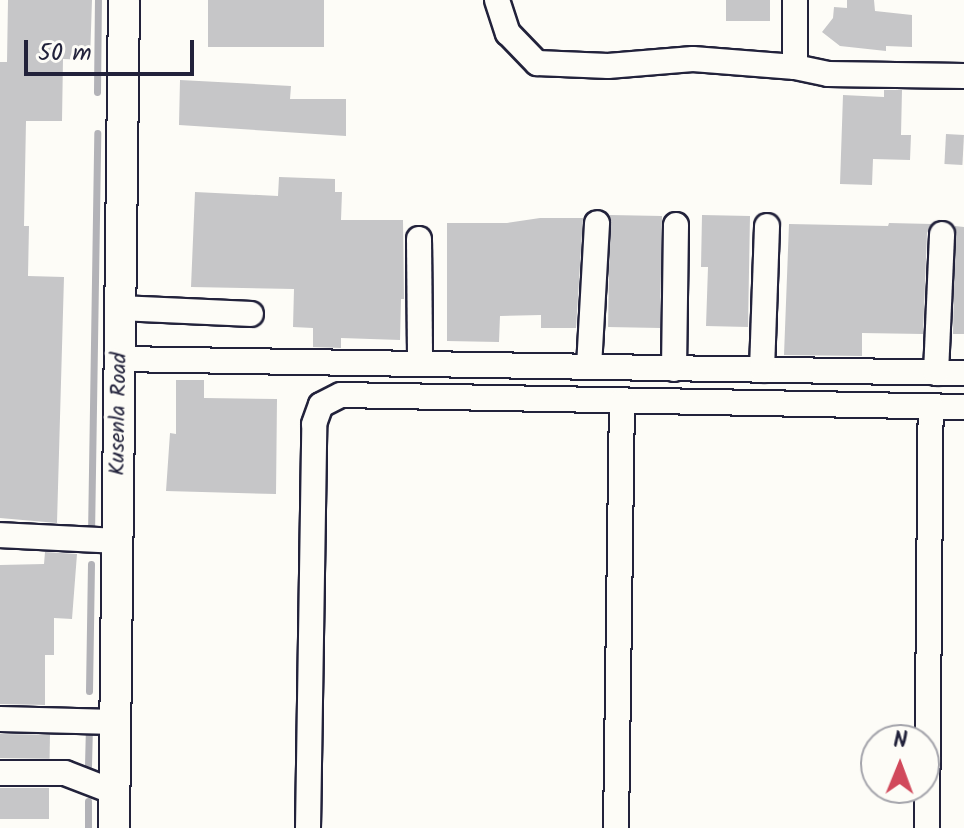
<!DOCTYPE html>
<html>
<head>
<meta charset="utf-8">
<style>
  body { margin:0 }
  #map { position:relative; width:964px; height:828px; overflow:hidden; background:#fdfcf7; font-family:Kalam,sans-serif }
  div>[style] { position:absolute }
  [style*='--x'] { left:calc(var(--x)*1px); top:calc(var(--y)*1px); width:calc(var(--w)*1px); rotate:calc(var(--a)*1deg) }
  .stream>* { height:7px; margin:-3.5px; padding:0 3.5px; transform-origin:3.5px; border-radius:3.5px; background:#b2b2b7 }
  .building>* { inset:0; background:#c6c6c8; transform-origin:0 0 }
  .roads { filter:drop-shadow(2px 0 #22223b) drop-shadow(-2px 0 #22223b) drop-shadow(0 2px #22223b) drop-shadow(0 -2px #22223b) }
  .minor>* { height:24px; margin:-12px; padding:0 12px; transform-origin:12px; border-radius:12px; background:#fdfcf7 }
  .major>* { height:30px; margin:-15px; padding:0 15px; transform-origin:15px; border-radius:15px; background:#fdfcf7 }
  span { translate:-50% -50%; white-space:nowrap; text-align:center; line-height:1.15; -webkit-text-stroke:7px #fdfcf7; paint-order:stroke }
  .street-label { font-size:22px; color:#22223b }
  .north { position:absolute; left:860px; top:724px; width:80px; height:80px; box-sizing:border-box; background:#fdfcf7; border:2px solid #a5a5ac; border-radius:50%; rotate:1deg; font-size:22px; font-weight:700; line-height:32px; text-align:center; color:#22223b }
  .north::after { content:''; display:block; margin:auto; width:28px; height:36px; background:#d1495b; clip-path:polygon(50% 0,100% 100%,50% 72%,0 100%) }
  .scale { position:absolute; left:24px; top:40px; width:170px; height:36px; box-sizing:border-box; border:4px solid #22223b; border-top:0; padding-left:10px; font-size:24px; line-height:28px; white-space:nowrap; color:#22223b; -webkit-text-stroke:6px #fdfcf7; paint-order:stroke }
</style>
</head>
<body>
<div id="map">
  <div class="stream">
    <i style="--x:97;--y:92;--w:92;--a:-89.4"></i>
    <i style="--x:91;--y:535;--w:402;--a:-89.1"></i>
    <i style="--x:89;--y:691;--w:127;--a:-89.1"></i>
    <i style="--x:88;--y:766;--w:41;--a:-88.6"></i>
    <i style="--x:88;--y:801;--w:27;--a:90"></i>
  </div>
  <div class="building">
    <i style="clip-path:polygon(8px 0,92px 0,90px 60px,63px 59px,62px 121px,26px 121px,24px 226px,29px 226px,28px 276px,64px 277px,57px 523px,0 518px,0 62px,7px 62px)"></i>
    <i style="left:208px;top:0;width:116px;height:47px"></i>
    <i style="left:726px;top:0;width:44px;height:21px"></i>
    <i style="clip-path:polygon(847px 0,874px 0,875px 11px,912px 15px,912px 47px,886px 46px,886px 51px,840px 46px,822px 32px,833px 18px,834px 7px,847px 8px)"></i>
    <i style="clip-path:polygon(180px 80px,291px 86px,290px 99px,346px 99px,346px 136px,179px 125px)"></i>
    <i style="clip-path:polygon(884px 90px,902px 90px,901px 135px,911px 135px,910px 160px,873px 159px,872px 185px,840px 184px,843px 95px,884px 97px)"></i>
    <i style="left:946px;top:134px;width:18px;height:30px;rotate:3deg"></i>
    <i style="clip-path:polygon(279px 177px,335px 179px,335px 192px,342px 192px,341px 220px,403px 220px,404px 299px,401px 299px,400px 340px,341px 338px,341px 348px,313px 347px,313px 328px,293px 327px,294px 289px,191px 287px,195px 192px,278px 196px)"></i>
    <i style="left:610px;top:215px;width:52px;height:112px;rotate:1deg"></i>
    <i style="clip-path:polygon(702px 215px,750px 216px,748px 327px,706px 326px,708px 267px,701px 267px)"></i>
    <i style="clip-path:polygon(540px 218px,583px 218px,576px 328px,541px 328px,541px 315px,500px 316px,499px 342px,447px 341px,447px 223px,507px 223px)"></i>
    <i style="clip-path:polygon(889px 223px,932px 224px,927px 233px,923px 334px,862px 333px,862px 356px,784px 355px,789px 224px,888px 226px)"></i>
    <i style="clip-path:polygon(955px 226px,964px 227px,964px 334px,953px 334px)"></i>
    <i style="clip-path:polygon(176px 380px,204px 380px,204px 398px,277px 399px,276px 494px,166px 491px,170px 433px,176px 434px)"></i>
    <i style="clip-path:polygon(45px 552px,77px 554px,72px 619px,54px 618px,54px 655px,45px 655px,45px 705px,0 704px,0 565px,44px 564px)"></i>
    <i style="left:0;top:734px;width:50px;height:24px;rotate:1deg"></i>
    <i style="left:0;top:788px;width:49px;height:31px"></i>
  </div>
  <div class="roads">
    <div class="minor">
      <i style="--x:497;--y:0;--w:35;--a:72"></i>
      <i style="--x:508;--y:33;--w:42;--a:46"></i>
      <i style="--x:537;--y:63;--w:71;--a:2.4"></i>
      <i style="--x:608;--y:66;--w:85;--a:-4.7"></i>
      <i style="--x:693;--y:59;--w:102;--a:4.5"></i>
      <i style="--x:795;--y:0;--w:67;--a:90"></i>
      <i style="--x:795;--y:67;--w:34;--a:12"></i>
      <i style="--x:828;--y:74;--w:136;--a:0.8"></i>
      <i style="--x:419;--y:239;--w:125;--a:89.5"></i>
      <i style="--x:120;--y:308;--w:131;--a:2.6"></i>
      <i style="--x:119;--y:359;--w:845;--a:0.95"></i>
      <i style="--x:589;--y:367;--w:144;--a:-86.8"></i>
      <i style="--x:674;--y:369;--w:144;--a:-89.2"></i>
      <i style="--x:762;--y:370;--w:144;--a:-88"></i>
      <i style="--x:936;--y:373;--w:139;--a:-87.5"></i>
      <i style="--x:0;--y:535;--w:117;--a:2.9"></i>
      <i style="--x:0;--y:719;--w:115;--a:1.5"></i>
      <i style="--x:0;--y:773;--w:65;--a:0"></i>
      <i style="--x:65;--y:773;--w:53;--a:21.2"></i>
      <i style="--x:308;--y:828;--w:404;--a:-89.1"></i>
      <i style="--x:314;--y:424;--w:20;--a:-70"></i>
      <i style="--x:321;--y:405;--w:22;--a:-27"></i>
      <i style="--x:341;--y:395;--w:623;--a:1.1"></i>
      <i style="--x:616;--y:828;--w:427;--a:-89.2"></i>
      <i style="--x:927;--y:828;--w:422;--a:-89.5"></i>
    </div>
    <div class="major">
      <i style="--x:114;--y:828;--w:828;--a:-89.31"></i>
    </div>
  </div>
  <div class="street-label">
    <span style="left:119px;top:414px;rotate:-89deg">Kusenla Road</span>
  </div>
  <div class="north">N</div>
  <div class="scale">50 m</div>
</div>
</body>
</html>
